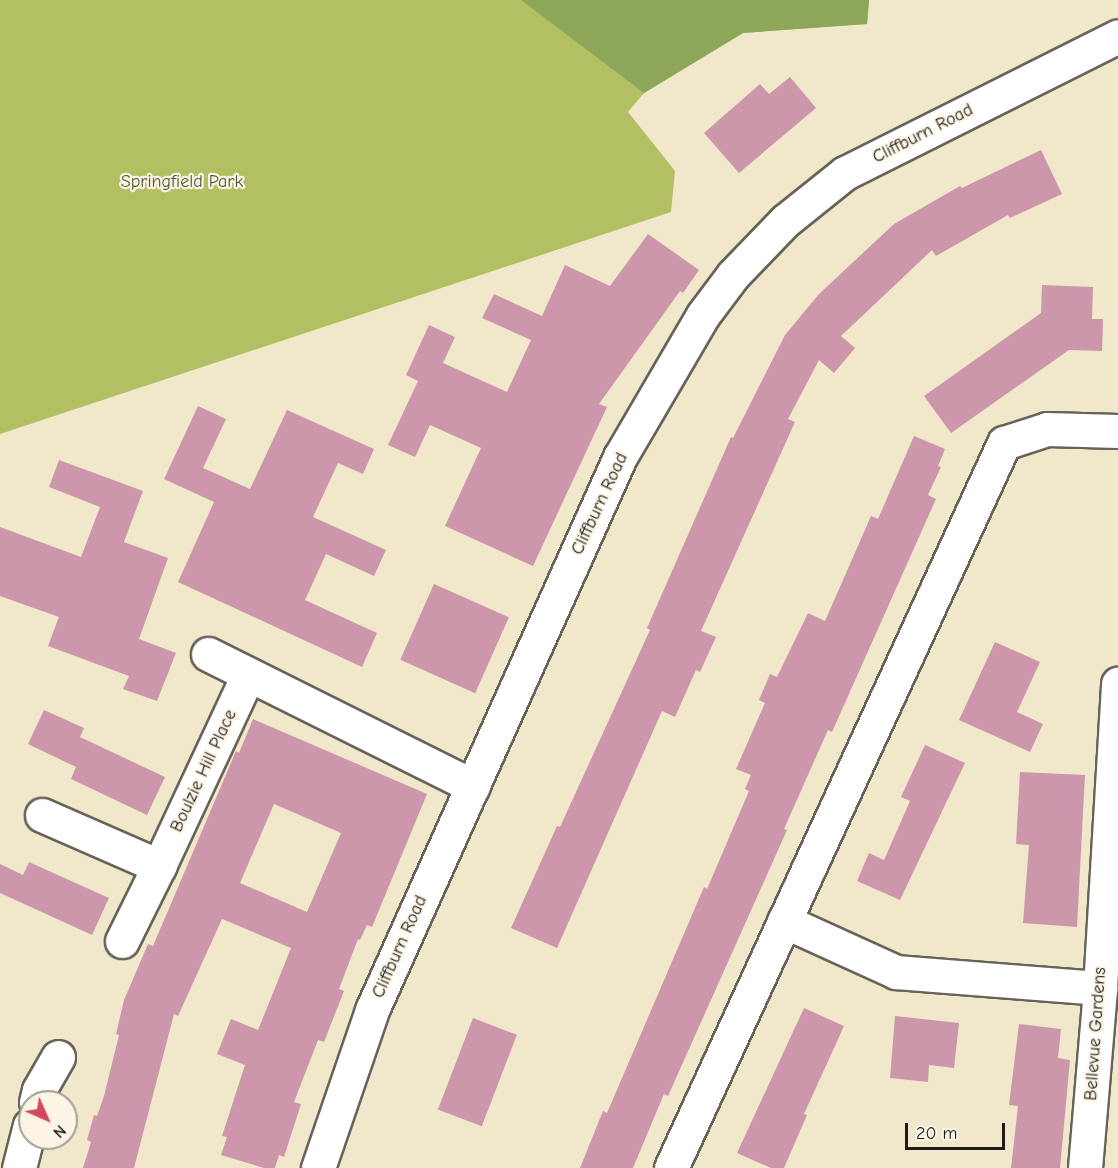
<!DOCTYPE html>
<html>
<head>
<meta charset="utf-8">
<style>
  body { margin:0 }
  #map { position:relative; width:1118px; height:1168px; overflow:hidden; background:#f1e7cb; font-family:"Comic Neue",sans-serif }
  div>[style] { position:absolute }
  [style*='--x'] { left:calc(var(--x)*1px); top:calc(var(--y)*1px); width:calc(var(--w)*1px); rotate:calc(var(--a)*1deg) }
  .green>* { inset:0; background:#b2c063 }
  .forest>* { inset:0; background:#8da659 }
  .building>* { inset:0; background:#cd97ab; transform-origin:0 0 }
  .roads { filter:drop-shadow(2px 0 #676359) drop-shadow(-2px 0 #676359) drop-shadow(0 2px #676359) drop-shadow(0 -2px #676359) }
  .minor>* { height:33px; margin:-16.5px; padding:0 16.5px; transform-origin:16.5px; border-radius:16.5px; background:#fff }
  span { translate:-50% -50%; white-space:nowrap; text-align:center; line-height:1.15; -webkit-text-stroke:4.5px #fcf5e5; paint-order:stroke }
  .street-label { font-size:18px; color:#1c1c1c }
  .park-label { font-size:18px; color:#505535 }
  .north { position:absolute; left:18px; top:1090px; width:60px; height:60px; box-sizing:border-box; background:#fcf5e5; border:2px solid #a29e95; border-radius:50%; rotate:135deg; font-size:16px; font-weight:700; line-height:24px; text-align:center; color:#1c1c1c }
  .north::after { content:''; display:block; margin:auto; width:21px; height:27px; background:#d1495b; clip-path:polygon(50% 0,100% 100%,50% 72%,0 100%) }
  .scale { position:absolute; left:905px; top:1123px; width:100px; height:27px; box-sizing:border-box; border:3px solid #1c1c1c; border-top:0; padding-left:8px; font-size:18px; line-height:21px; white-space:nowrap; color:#1c1c1c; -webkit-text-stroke:4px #fcf5e5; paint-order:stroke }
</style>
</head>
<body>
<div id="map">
  <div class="green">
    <i style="clip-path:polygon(0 0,869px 0,867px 24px,743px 33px,644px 93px,628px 112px,675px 171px,671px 212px,0 434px)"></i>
  </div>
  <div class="forest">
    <i style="clip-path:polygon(521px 0,869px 0,867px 24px,743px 33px,644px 93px)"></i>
  </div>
  <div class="building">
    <i style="clip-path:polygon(790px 77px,816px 108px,739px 173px,704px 133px,760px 84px,769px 94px)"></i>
    <i style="clip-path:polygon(1041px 150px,1062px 194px,1010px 218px,1008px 215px,936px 256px,932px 250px,841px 336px,855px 348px,834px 373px,819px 360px,788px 419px,795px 422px,701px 631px,716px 637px,700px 672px,696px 670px,675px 717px,662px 711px,557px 948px,511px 928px,557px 826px,560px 827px,650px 630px,647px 628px,731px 437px,733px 438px,785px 335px,819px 294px,894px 224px,960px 186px,962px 188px)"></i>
    <i style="clip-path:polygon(648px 234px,699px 270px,683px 293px,680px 291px,599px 404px,607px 407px,533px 566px,445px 526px,481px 448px,430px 425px,415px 457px,388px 445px,418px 381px,406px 375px,429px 325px,455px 337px,443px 363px,507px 392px,531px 340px,482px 318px,494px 294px,542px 316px,565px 265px,610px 286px)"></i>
    <i style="clip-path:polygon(1042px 285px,1093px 287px,1092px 319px,1103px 319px,1102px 351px,1069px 350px,951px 433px,924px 396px,1041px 313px)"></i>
    <i style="clip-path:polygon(198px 406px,226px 419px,203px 468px,250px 489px,287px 410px,374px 449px,363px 474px,338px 463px,313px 517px,386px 550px,374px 576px,326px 554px,305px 600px,377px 633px,362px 667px,178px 582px,214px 502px,164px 479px)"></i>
    <i style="clip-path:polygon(914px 436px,945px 449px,938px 466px,941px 467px,928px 495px,936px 499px,832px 732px,828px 730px,784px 829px,787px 830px,668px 1096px,664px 1094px,633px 1168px,580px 1168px,603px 1111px,607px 1113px,704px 887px,707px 889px,749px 791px,745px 789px,751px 775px,736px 769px,765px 703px,759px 700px,770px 674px,777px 677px,808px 613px,825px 621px,871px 516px,878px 519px)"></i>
    <i style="clip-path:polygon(59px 460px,143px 491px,124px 542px,168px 558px,139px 639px,176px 653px,157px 701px,123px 689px,129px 676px,48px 646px,59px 617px,0 596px,0 527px,81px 557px,100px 507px,49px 487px)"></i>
    <i style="left:434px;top:584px;width:82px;height:83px;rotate:24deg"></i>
    <i style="clip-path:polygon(995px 642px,1040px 662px,1017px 712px,1043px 724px,1030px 752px,959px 720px)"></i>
    <i style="clip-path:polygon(44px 710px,84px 728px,80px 737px,165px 777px,147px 815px,71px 779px,76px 767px,28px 744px)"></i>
    <i style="clip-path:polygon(evenodd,253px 719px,427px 794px,372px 927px,367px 925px,360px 940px,358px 939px,339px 989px,344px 991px,324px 1042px,318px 1040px,294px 1102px,301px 1104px,284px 1157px,279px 1155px,275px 1168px,264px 1168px,221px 1155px,227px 1137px,222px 1136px,245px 1065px,217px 1054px,231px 1019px,258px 1030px,291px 948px,222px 919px,178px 1016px,174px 1014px,134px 1168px,83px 1168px,91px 1142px,87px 1140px,94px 1115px,97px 1116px,104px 1096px,119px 1035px,116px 1034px,124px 1000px,148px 944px,153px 946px,236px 751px,239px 753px,253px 719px,274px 804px,341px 833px,307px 912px,240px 883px,274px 804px)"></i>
    <i style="clip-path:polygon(925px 745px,965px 763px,900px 900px,857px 881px,869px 853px,884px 860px,910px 801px,901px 797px)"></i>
    <i style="clip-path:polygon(1020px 772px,1085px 775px,1077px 927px,1023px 923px,1029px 845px,1016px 844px)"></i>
    <i style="clip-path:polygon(29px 862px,109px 898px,92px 935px,0 893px,0 864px,23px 875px)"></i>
    <i style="clip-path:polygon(804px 1008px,844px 1026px,804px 1114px,807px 1115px,784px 1168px,771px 1168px,737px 1153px)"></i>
    <i style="clip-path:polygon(895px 1016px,959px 1023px,954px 1068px,929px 1065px,928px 1082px,890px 1078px)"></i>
    <i style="left:473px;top:1018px;width:47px;height:98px;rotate:21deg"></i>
    <i style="clip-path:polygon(1019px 1024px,1061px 1029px,1058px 1058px,1070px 1060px,1060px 1168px,1011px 1168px,1018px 1106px,1009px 1105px)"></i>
  </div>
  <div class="roads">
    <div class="minor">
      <i style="--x:208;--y:654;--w:296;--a:26.5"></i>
      <i style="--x:42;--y:815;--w:128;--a:23.6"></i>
      <i style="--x:159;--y:866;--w:211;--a:-65"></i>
      <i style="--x:784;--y:921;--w:123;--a:24.5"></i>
      <i style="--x:896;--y:972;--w:205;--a:4.5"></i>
      <i style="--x:122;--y:941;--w:84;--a:-63.7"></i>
      <i style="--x:36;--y:1102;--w:12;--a:-76"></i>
      <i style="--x:39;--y:1090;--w:38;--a:-60"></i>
      <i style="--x:19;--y:1168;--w:44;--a:-75.7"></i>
      <i style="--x:318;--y:1168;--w:167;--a:-71.1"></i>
      <i style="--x:372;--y:1010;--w:606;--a:-65.85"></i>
      <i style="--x:620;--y:457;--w:164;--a:-59.7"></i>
      <i style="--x:703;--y:315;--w:50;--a:-53.1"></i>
      <i style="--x:733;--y:275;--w:75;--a:-46.1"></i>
      <i style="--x:785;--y:221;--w:77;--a:-38.7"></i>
      <i style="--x:845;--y:173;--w:305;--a:-26.6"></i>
      <i style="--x:671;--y:1168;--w:798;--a:-65.33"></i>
      <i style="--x:1004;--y:443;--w:45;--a:-18"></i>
      <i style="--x:1047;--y:429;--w:71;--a:1.6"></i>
      <i style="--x:1085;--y:1168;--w:181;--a:-85.2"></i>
      <i style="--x:1100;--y:988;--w:305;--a:-86.6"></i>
    </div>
  </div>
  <div class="street-label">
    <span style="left:923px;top:134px;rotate:-27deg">Cliffburn Road</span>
    <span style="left:600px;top:504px;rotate:-65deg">Cliffburn Road</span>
    <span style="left:204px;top:771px;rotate:-65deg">Boulzie Hill Place</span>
    <span style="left:400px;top:947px;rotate:-66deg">Cliffburn Road</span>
    <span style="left:1096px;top:1034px;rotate:-86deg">Bellevue Gardens</span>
  </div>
  <div class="park-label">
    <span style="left:182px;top:182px">Springfield Park</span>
  </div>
  <div class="north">N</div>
  <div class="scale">20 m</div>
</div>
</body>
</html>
